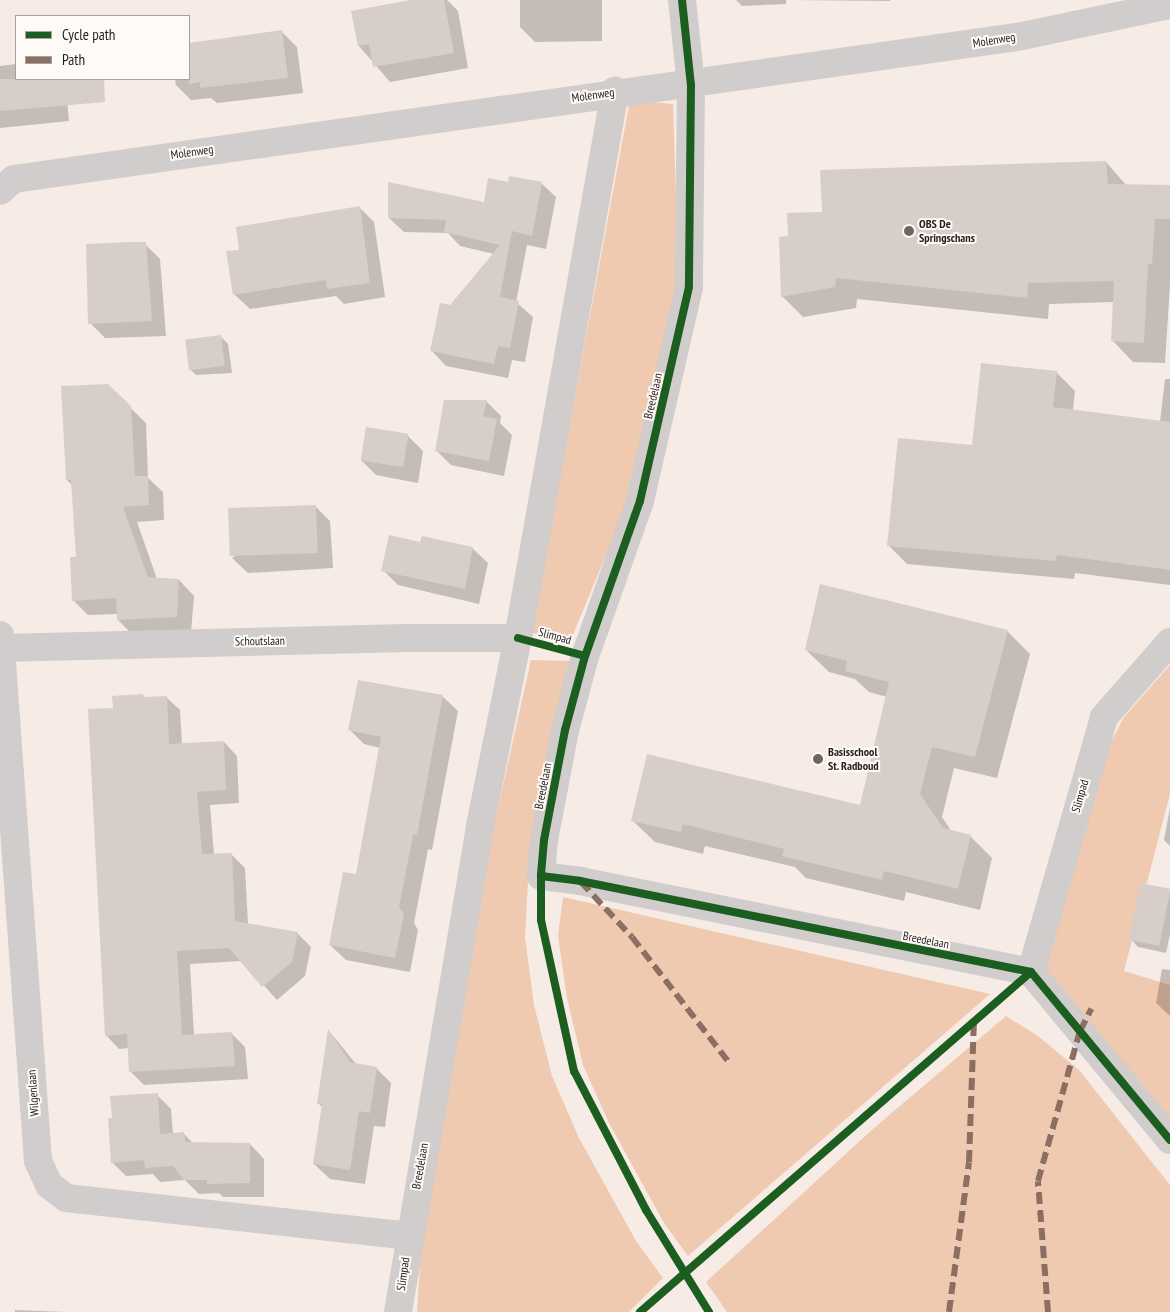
<!DOCTYPE html>
<html>
<head>
<meta charset="utf-8">
<style>
  body { margin:0 }
  #map { position:relative; width:1170px; height:1312px; overflow:hidden; background:#f6ebe5; font-family:"PT Sans Narrow",sans-serif }
  div>[style] { position:absolute }
  [style*='--x'] { left:calc(var(--x)*1px); top:calc(var(--y)*1px); width:calc(var(--w)*1px); rotate:calc(var(--a)*1deg) }
  .forest>* { inset:0; background:#f0c9b1 }
  .shadow>* { inset:0; background:#0003 }
  .building>* { inset:0; background:#d7ceca; transform-origin:0 0 }
  .minor>* { height:28px; margin:-14px; padding:0 14px; transform-origin:14px; border-radius:14px; background:#d0cdcc }
  .quiet>* { height:6px; margin-top:-3px; transform-origin:0; background:repeating-linear-gradient(90deg,#8d6e63 0 12px,transparent 0 18px) }
  .cycleway>* { height:8px; margin:-4px; padding:0 4px; transform-origin:4px; border-radius:4px; background:#1b5e20 }
  .dots>* { width:14px; height:14px; translate:-50% -50%; box-sizing:border-box; border:2px solid #fefaf8; border-radius:50% }
  span { translate:-50% -50%; white-space:nowrap; text-align:center; line-height:1.15; -webkit-text-stroke:4px #fefaf8; paint-order:stroke }
  .street-label { font-size:12px; color:#251e1a }
  .poi-label { font-size:12px; color:#251e1a; font-weight:700 }
  .left { translate:0 -50%; text-align:left }
  .legend { position:absolute; left:15px; top:15px; width:175px; height:65px; box-sizing:border-box; background:#fefaf8; border:1px solid #a7a29f; margin:0; padding:6px 9px; list-style:none; font-size:15px; color:#251e1a }
  .legend li { display:flex; align-items:center; gap:10px; height:25px }
  .legend b { width:25px; border:1px solid #a7a29f }
</style>
</head>
<body>
<div id="map">
  <div class="forest">
    <i style="clip-path:polygon(630px 100px,673px 104px,679px 287px,625px 509px,572px 637px,531px 633px)"></i>
    <i style="clip-path:polygon(531px 660px,574px 661px,528px 881px,525px 937px,534px 1005px,552px 1076px,579px 1138px,636px 1241px,663px 1278px,629px 1312px,417px 1312px,422px 1236px,493px 830px)"></i>
    <i style="clip-path:polygon(1170px 665px,1170px 794px,1124px 971px,1170px 985px,1170px 1127px,1042px 964px,1108px 748px,1124px 717px)"></i>
    <i style="clip-path:polygon(563px 897px,990px 994px,688px 1256px,664px 1223px,609px 1123px,583px 1065px,567px 998px,558px 936px)"></i>
    <i style="clip-path:polygon(1006px 1016px,1038px 1036px,1079px 1070px,1170px 1185px,1170px 1312px,727px 1312px,706px 1282px,874px 1128px)"></i>
  </div>
  <div class="shadow">
    <i style="clip-path:polygon(418px 0,447px 0,458px 11px,468px 68px,390px 82px,359px 46px)"></i>
    <i style="clip-path:polygon(520px 0,602px 0,602px 41px,535px 42px,520px 27px)"></i>
    <i style="clip-path:polygon(736px 0,786px 0,786px 4px,742px 6px)"></i>
    <i style="clip-path:polygon(788px 0,890px 0,890px 1px)"></i>
    <i style="clip-path:polygon(282px 32px,297px 47px,303px 93px,217px 103px,211px 98px,191px 100px,176px 85px,175px 79px,189px 79px,189px 44px)"></i>
    <i style="clip-path:polygon(16px 64px,16px 79px,65px 79px,69px 121px,0 128px,0 66px)"></i>
    <i style="clip-path:polygon(1106px 162px,1127px 186px,1170px 186px,1170px 284px,1165px 363px,1133px 362px,1113px 341px,1114px 302px,1049px 304px,1048px 319px,857px 299px,856px 308px,803px 317px,782px 296px,789px 237px,823px 213px)"></i>
    <i style="clip-path:polygon(541px 183px,556px 197px,546px 249px,527px 245px,516px 302px,533px 317px,525px 362px,512px 360px,508px 378px,446px 366px,432px 351px,451px 307px,494px 254px,460px 246px,448px 233px,404px 232px,389px 218px,485px 203px,509px 184px)"></i>
    <i style="clip-path:polygon(359px 207px,374px 222px,385px 297px,344px 304px,336px 296px,250px 309px,234px 294px,241px 251px)"></i>
    <i style="clip-path:polygon(145px 244px,160px 259px,166px 336px,105px 338px,90px 323px)"></i>
    <i style="clip-path:polygon(220px 336px,228px 344px,232px 373px,196px 375px,189px 368px)"></i>
    <i style="clip-path:polygon(1056px 372px,1075px 391px,1073px 410px,1160px 422px,1165px 379px,1170px 379px,1170px 585px,1075px 573px,1074px 579px,907px 564px,888px 545px,973px 447px)"></i>
    <i style="clip-path:polygon(107px 385px,146px 423px,148px 478px,163px 492px,164px 520px,137px 522px,157px 579px,179px 580px,194px 596px,191px 632px,133px 635px,118px 620px,118px 614px,88px 615px,73px 600px,77px 558px,73px 486px,67px 480px)"></i>
    <i style="clip-path:polygon(486px 401px,501px 416px,500px 423px,512px 435px,504px 476px,451px 465px,436px 450px)"></i>
    <i style="clip-path:polygon(408px 436px,423px 451px,418px 483px,376px 475px,361px 460px)"></i>
    <i style="clip-path:polygon(315px 506px,330px 521px,333px 568px,248px 573px,232px 558px)"></i>
    <i style="clip-path:polygon(421px 543px,472px 548px,488px 563px,479px 604px,398px 585px,383px 570px)"></i>
    <i style="clip-path:polygon(1008px 632px,1030px 654px,997px 778px,954px 768px,942px 817px,952px 832px,970px 836px,992px 858px,980px 910px,906px 892px,904px 901px,806px 878px,795px 867px,705px 846px,703px 854px,655px 842px,632px 820px,860px 807px,887px 697px,869px 692px,855px 679px,829px 672px,806px 650px)"></i>
    <i style="clip-path:polygon(442px 696px,458px 711px,432px 850px,428px 849px,414px 923px,418px 930px,410px 972px,346px 960px,330px 945px,357px 876px,380px 748px,364px 744px,349px 729px)"></i>
    <i style="clip-path:polygon(166px 697px,180px 710px,182px 744px,224px 742px,237px 756px,239px 803px,210px 805px,214px 855px,231px 854px,245px 868px,248px 924px,297px 933px,311px 947px,305px 976px,277px 1000px,242px 961px,190px 964px,194px 1036px,232px 1034px,245px 1047px,248px 1079px,144px 1085px,131px 1072px,129px 1048px,119px 1049px,106px 1035px,114px 709px)"></i>
    <i style="clip-path:polygon(1170px 808px,1170px 846px,1164px 840px)"></i>
    <i style="clip-path:polygon(1141px 885px,1170px 890px,1170px 934px,1166px 953px,1138px 947px,1131px 939px)"></i>
    <i style="clip-path:polygon(1162px 969px,1170px 970px,1170px 1016px,1156px 1003px)"></i>
    <i style="clip-path:polygon(329px 1031px,356px 1064px,376px 1068px,391px 1083px,385px 1127px,374px 1126px,365px 1184px,330px 1179px,314px 1164px,323px 1108px,318px 1103px)"></i>
    <i style="clip-path:polygon(157px 1095px,171px 1109px,173px 1134px,184px 1134px,194px 1144px,250px 1144px,264px 1159px,264px 1197px,223px 1197px,219px 1193px,199px 1194px,185px 1180px,160px 1182px,153px 1174px,126px 1176px,112px 1162px)"></i>
    <i style="clip-path:polygon(15px 1310px,65px 1312px,15px 1312px)"></i>
  </div>
  <div class="building">
    <i style="clip-path:polygon(410px 0,444px 0,454px 53px,373px 67px,369px 44px,358px 46px,351px 11px)"></i>
    <i style="clip-path:polygon(282px 30px,288px 78px,200px 88px,200px 82px,189px 84px,189px 43px)"></i>
    <i style="clip-path:polygon(0 79px,104px 79px,105px 102px,0 111px)"></i>
    <i style="clip-path:polygon(1106px 161px,1108px 184px,1170px 185px,1170px 219px,1155px 219px,1152px 264px,1148px 264px,1144px 343px,1111px 341px,1114px 281px,1028px 283px,1027px 298px,836px 278px,835px 287px,781px 297px,779px 237px,788px 236px,787px 213px,822px 212px,820px 170px)"></i>
    <i style="clip-path:polygon(509px 176px,542px 182px,532px 236px,512px 231px,500px 297px,519px 301px,510px 348px,498px 346px,494px 364px,430px 351px,440px 303px,450px 305px,500px 245px,444px 232px,446px 220px,388px 218px,388px 182px,484px 202px,488px 178px,508px 182px)"></i>
    <i style="clip-path:polygon(360px 206px,370px 283px,327px 289px,326px 280px,233px 295px,226px 251px,239px 250px,236px 227px)"></i>
    <i style="clip-path:polygon(128px 242px,146px 242px,152px 321px,88px 324px,86px 244px)"></i>
    <i style="left:221px;top:335px;width:31px;height:36px;rotate:83deg"></i>
    <i style="clip-path:polygon(981px 363px,1057px 371px,1053px 407px,1170px 422px,1170px 570px,1057px 555px,1056px 561px,887px 546px,898px 438px,972px 445px)"></i>
    <i style="clip-path:polygon(108px 384px,131px 406px,135px 476px,148px 476px,149px 505px,123px 507px,148px 577px,179px 579px,177px 617px,117px 620px,116px 598px,72px 601px,70px 557px,76px 557px,71px 480px,66px 480px,61px 386px)"></i>
    <i style="clip-path:polygon(444px 400px,487px 400px,483px 416px,497px 419px,489px 461px,435px 451px)"></i>
    <i style="left:366px;top:427px;width:43px;height:34px;rotate:9deg"></i>
    <i style="left:316px;top:505px;width:48px;height:88px;rotate:88deg"></i>
    <i style="clip-path:polygon(389px 535px,420px 542px,422px 536px,473px 547px,465px 589px,381px 571px)"></i>
    <i style="clip-path:polygon(820px 584px,1008px 630px,975px 757px,932px 747px,920px 794px,943px 828px,971px 835px,958px 889px,884px 871px,882px 880px,782px 856px,784px 849px,683px 824px,681px 832px,631px 821px,647px 754px,860px 805px,889px 682px,845px 671px,847px 661px,805px 650px)"></i>
    <i style="clip-path:polygon(358px 680px,443px 695px,417px 835px,413px 835px,399px 907px,404px 914px,395px 958px,329px 945px,343px 872px,356px 874px,381px 737px,348px 730px)"></i>
    <i style="clip-path:polygon(143px 694px,144px 697px,167px 696px,169px 744px,224px 741px,226px 790px,197px 792px,202px 854px,232px 853px,235px 921px,298px 932px,292px 962px,262px 987px,229px 948px,177px 951px,182px 1035px,232px 1032px,235px 1066px,129px 1072px,127px 1034px,105px 1036px,88px 709px,113px 708px,112px 696px)"></i>
    <i style="left:1140px;top:883px;width:31px;height:58px;rotate:11deg"></i>
    <i style="clip-path:polygon(328px 1029px,350px 1062px,377px 1067px,370px 1113px,359px 1111px,350px 1170px,313px 1164px,322px 1104px,317px 1104px)"></i>
    <i style="clip-path:polygon(158px 1093px,160px 1134px,184px 1132px,185px 1142px,250px 1143px,250px 1183px,207px 1184px,207px 1180px,184px 1180px,173px 1166px,145px 1168px,144px 1160px,111px 1163px,108px 1118px,112px 1118px,110px 1096px)"></i>
  </div>
  <div class="minor">
    <i style="--x:682;--y:0;--w:85;--a:84"></i>
    <i style="--x:691;--y:85;--w:202;--a:90.6"></i>
    <i style="--x:689;--y:287;--w:220;--a:102.9"></i>
    <i style="--x:640;--y:501;--w:164;--a:109.5"></i>
    <i style="--x:585;--y:656;--w:77;--a:105.1"></i>
    <i style="--x:565;--y:730;--w:112;--a:100.8"></i>
    <i style="--x:544;--y:840;--w:36;--a:95"></i>
    <i style="--x:541;--y:876;--w:39;--a:7"></i>
    <i style="--x:580;--y:881;--w:460;--a:11.4"></i>
    <i style="--x:1031;--y:972;--w:218;--a:50.4"></i>
    <i style="--x:0;--y:191;--w:18;--a:-41"></i>
    <i style="--x:14;--y:179;--w:1013;--a:-8.06"></i>
    <i style="--x:1017;--y:37;--w:156;--a:-11.8"></i>
    <i style="--x:0;--y:635;--w:527;--a:85.87"></i>
    <i style="--x:38;--y:1161;--w:26;--a:65"></i>
    <i style="--x:49;--y:1185;--w:21;--a:37"></i>
    <i style="--x:66;--y:1198;--w:344;--a:6.3"></i>
    <i style="--x:1;--y:648;--w:406;--a:-1.4"></i>
    <i style="--x:407;--y:638;--w:111;--a:0"></i>
    <i style="--x:1031;--y:972;--w:265;--a:-74"></i>
    <i style="--x:1104;--y:717;--w:100;--a:-48.7"></i>
    <i style="--x:398;--y:1312;--w:493;--a:-80.4"></i>
    <i style="--x:480;--y:826;--w:192;--a:-78.6"></i>
    <i style="--x:518;--y:638;--w:556;--a:-79.94"></i>
  </div>
  <div class="quiet">
    <i style="--x:581;--y:882;--w:75;--a:47.2"></i>
    <i style="--x:632;--y:937;--w:157;--a:52.3"></i>
    <i style="--x:949;--y:1312;--w:151;--a:-82.4"></i>
    <i style="--x:969;--y:1162;--w:141;--a:-88"></i>
    <i style="--x:1048;--y:1312;--w:131;--a:-94.4"></i>
    <i style="--x:1038;--y:1181;--w:156;--a:-74.4"></i>
    <i style="--x:1080;--y:1031;--w:25;--a:-63"></i>
  </div>
  <div class="cycleway">
    <i style="--x:682;--y:0;--w:85;--a:84"></i>
    <i style="--x:691;--y:85;--w:202;--a:90.6"></i>
    <i style="--x:689;--y:287;--w:220;--a:102.9"></i>
    <i style="--x:640;--y:501;--w:164;--a:109.5"></i>
    <i style="--x:585;--y:656;--w:77;--a:105.1"></i>
    <i style="--x:565;--y:730;--w:112;--a:100.8"></i>
    <i style="--x:544;--y:840;--w:36;--a:95"></i>
    <i style="--x:541;--y:876;--w:39;--a:7"></i>
    <i style="--x:580;--y:881;--w:460;--a:11.4"></i>
    <i style="--x:1031;--y:972;--w:218;--a:50.4"></i>
    <i style="--x:518;--y:638;--w:69;--a:15"></i>
    <i style="--x:541;--y:876;--w:44;--a:90"></i>
    <i style="--x:541;--y:920;--w:155;--a:77.7"></i>
    <i style="--x:574;--y:1071;--w:157;--a:62.6"></i>
    <i style="--x:646;--y:1210;--w:120;--a:58.3"></i>
    <i style="--x:640;--y:1312;--w:518;--a:-41.01"></i>
  </div>
  <div class="dots">
    <i style="left:909px;top:231px;background:#6e6661"></i>
    <i style="left:818px;top:759px;background:#6e6661"></i>
  </div>
  <div class="street-label">
    <span style="left:994px;top:40px;rotate:-9deg">Molenweg</span>
    <span style="left:593px;top:95px;rotate:-8deg">Molenweg</span>
    <span style="left:192px;top:152px;rotate:-8deg">Molenweg</span>
    <span style="left:653px;top:396px;rotate:-77deg">Breedelaan</span>
    <span style="left:555px;top:636px;rotate:15deg">Slimpad</span>
    <span style="left:260px;top:641px;rotate:-1deg">Schoutslaan</span>
    <span style="left:543px;top:786px;rotate:-79deg">Breedelaan</span>
    <span style="left:1080px;top:796px;rotate:-74deg">Slimpad</span>
    <span style="left:926px;top:940px;rotate:11deg">Breedelaan</span>
    <span style="left:33px;top:1093px;rotate:-94deg">Wilgenlaan</span>
    <span style="left:420px;top:1166px;rotate:-80deg">Breedelaan</span>
    <span style="left:403px;top:1274px;rotate:-82deg">Slimpad</span>
  </div>
  <div class="poi-label">
    <span class="left" style="left:919px;top:231px">OBS De<br>Springschans</span>
    <span class="left" style="left:828px;top:759px">Basisschool<br>St. Radboud</span>
  </div>
  <ul class="legend">
  <li><b style="height:6px;background:#1b5e20"></b>Cycle path</li>
  <li><b style="height:6px;background:#8d6e63"></b>Path</li>
  </ul>
</div>
</body>
</html>
